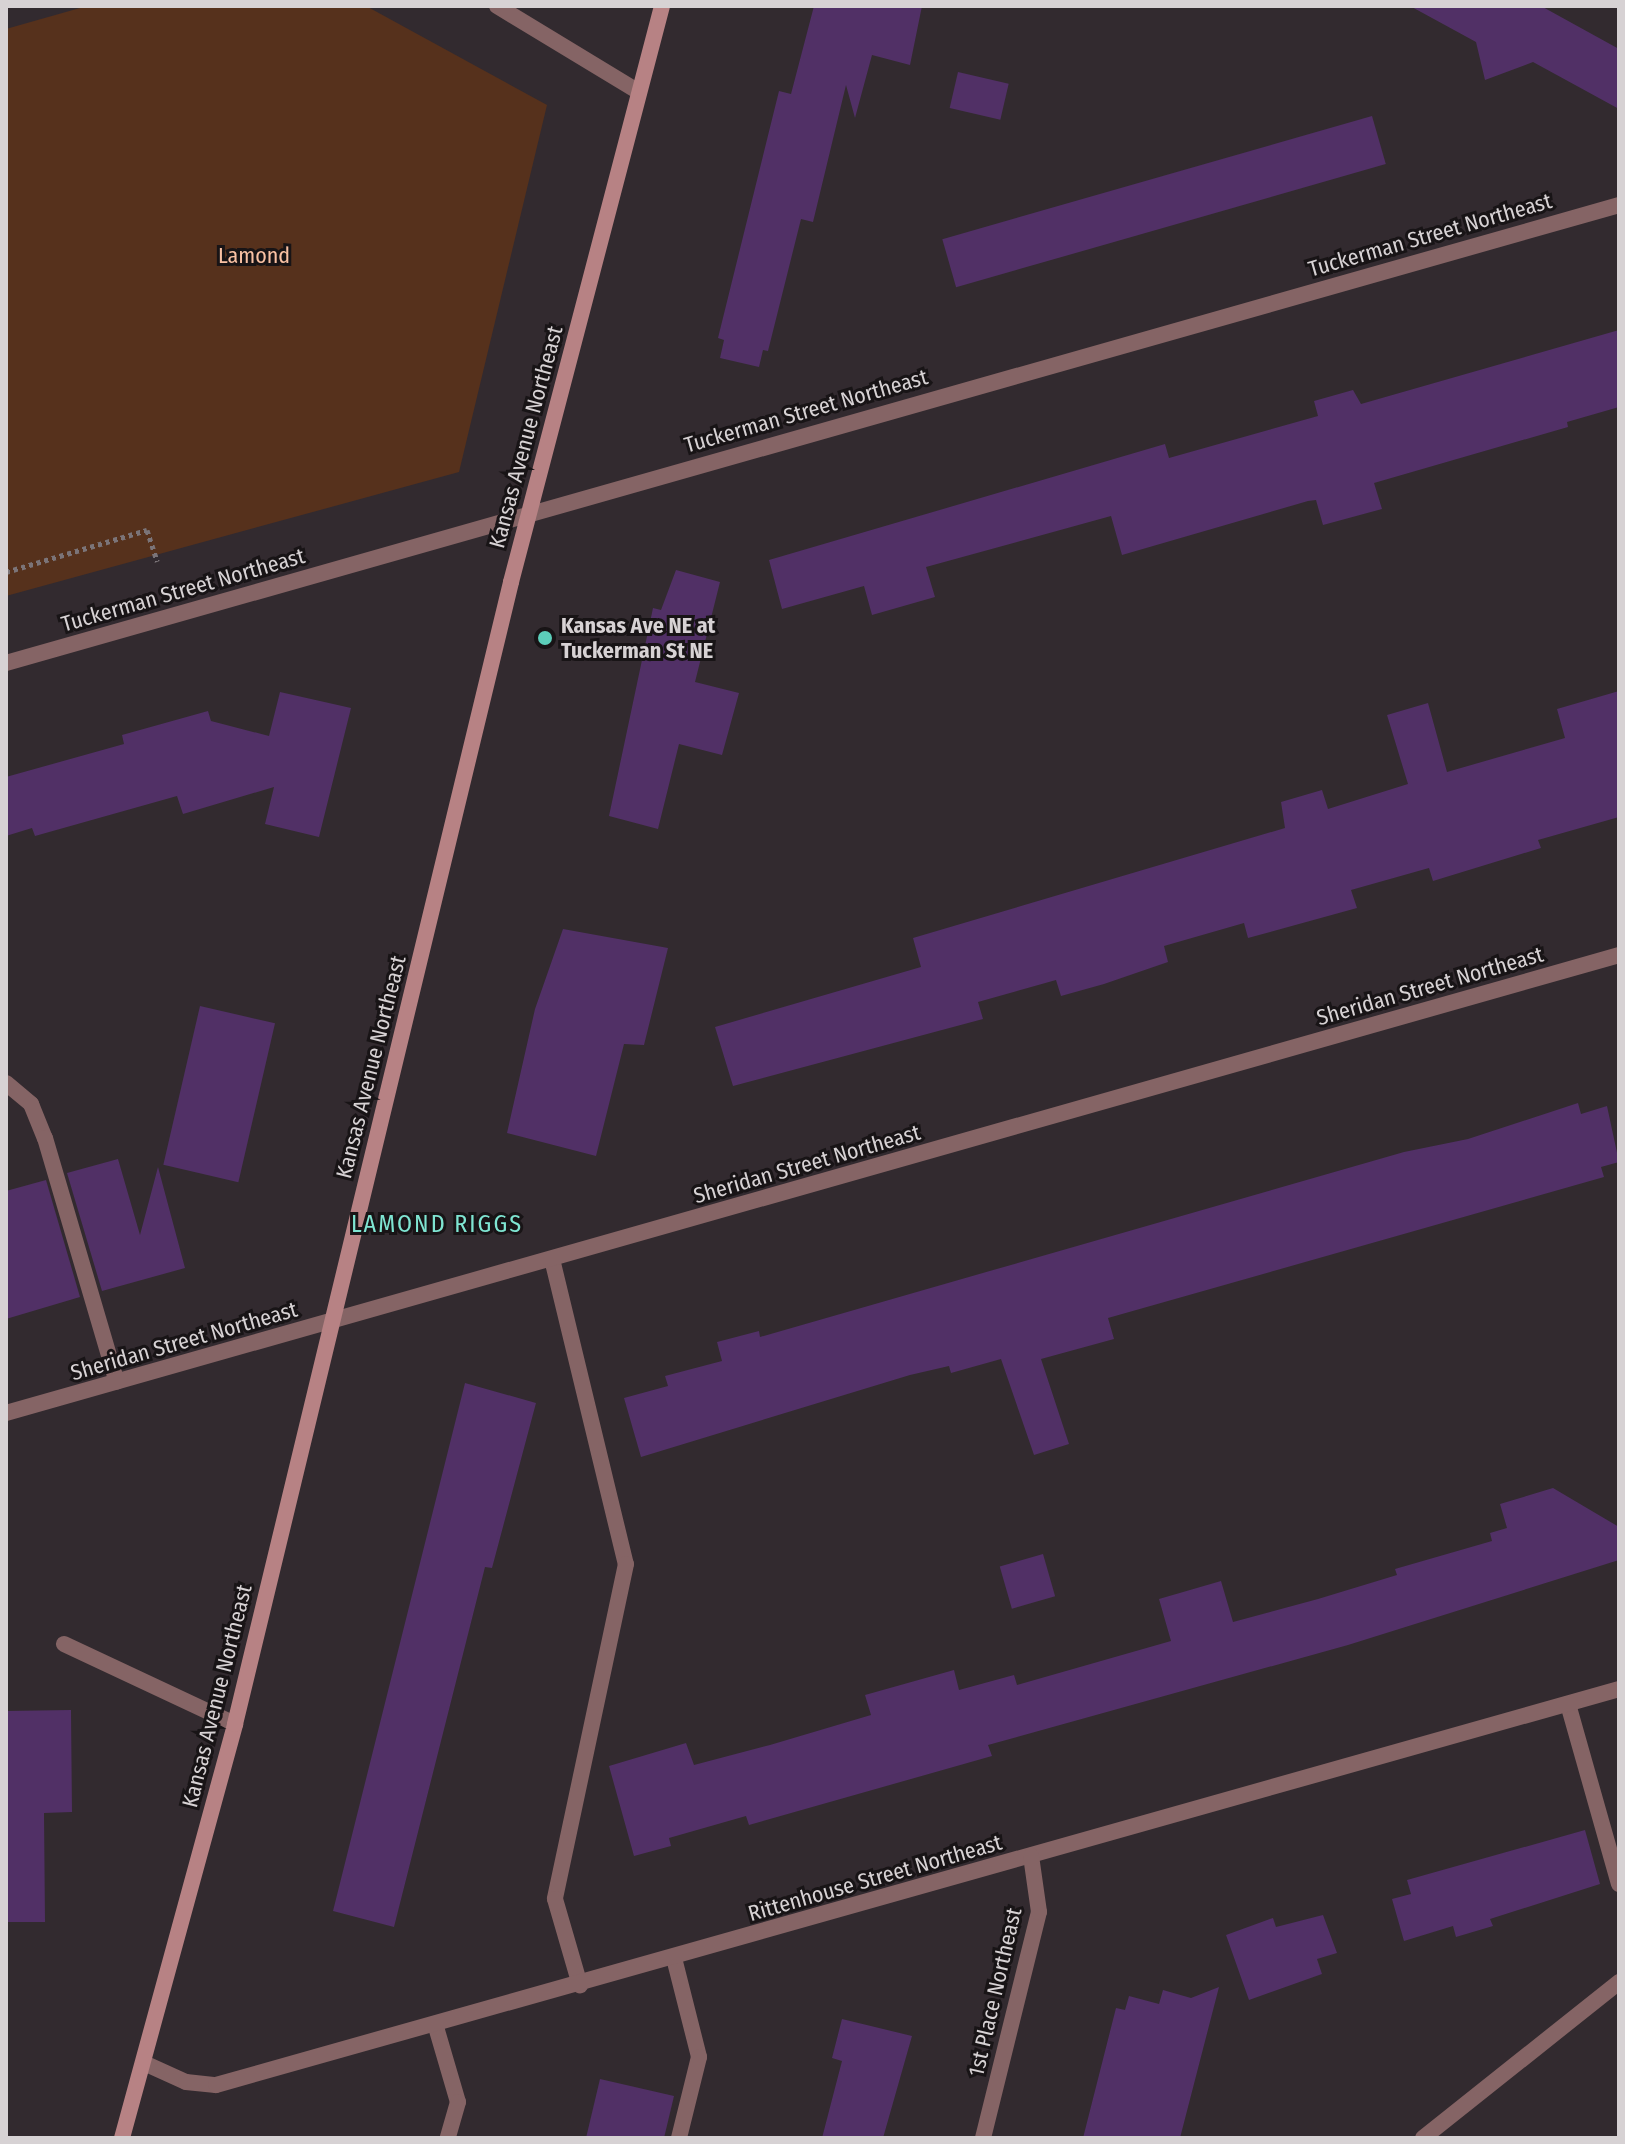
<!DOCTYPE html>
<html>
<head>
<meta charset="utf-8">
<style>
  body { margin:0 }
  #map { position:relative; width:1625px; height:2144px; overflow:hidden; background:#322a2f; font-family:"Fira Sans Condensed",sans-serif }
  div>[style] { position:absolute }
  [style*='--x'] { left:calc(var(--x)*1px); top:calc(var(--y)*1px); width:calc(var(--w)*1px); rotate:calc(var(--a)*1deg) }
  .green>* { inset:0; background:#56311c }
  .building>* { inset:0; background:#513066; transform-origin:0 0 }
  .path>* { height:5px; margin-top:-2.5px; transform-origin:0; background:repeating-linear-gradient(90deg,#7b7478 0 4px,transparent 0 8px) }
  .lane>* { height:16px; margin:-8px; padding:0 8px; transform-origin:8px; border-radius:8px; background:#856465 }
  .street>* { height:16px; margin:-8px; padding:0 8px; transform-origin:8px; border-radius:8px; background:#856465 }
  .secondary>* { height:16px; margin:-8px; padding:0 8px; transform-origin:8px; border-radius:8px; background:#b78284 }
  .dots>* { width:22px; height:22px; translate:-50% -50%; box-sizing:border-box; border:4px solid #181416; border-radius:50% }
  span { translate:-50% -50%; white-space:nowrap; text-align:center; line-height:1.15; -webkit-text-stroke:6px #181416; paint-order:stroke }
  .street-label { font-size:22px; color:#d7d2d4 }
  .park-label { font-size:22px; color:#f9c1a3 }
  .poi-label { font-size:22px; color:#d7d2d4; font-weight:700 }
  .left { translate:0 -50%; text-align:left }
  .neighbourhood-label { font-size:24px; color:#7fe5d2; letter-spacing:2px }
  .frame { position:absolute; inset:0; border:8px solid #d7d2d4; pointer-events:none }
</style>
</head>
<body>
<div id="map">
  <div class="green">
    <i style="clip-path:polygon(87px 6px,366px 6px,547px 105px,459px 472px,6px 596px,6px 29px)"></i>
  </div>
  <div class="building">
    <i style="clip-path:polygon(814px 6px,922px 6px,910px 65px,872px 55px,855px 118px,846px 85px,813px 222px,801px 219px,768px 351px,763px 350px,759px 367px,720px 358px,724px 340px,718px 338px,779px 91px,791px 94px)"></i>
    <i style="clip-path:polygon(1410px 6px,1541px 6px,1619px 49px,1619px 109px,1533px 62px,1485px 80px,1476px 42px)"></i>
    <i style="left:958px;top:72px;width:52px;height:37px;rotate:13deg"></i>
    <i style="left:1372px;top:116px;width:50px;height:447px;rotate:74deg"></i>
    <i style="clip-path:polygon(1619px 330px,1619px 407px,1567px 422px,1568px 427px,1374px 483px,1382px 509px,1323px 525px,1316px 500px,1308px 501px,1122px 555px,1111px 516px,926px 567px,935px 597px,872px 615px,864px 586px,782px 609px,769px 560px,1165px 444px,1169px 458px,1318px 416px,1314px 401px,1353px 390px,1361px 404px)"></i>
    <i style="clip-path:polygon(676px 570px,720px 582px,695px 682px,739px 693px,722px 755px,679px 744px,658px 829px,609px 816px,653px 608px,661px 610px)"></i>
    <i style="clip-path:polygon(1619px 691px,1619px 817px,1538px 840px,1541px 848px,1433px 881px,1429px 868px,1351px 890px,1357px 908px,1248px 938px,1244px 923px,1164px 946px,1168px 962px,1104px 984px,1061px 996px,1056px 980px,978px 1002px,983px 1019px,733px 1086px,715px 1027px,921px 967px,913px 938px,1285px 828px,1281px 802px,1322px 790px,1328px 809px,1408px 784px,1387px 715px,1428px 703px,1447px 772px,1565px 738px,1557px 709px)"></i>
    <i style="clip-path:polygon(280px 692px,351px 708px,319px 837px,265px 824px,274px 787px,183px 814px,177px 796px,35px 836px,32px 828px,6px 836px,6px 777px,124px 744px,122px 735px,208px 711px,211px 721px,269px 736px)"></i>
    <i style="clip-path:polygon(563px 929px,668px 948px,644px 1045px,624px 1044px,596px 1156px,507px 1133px,535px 1009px)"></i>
    <i style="left:200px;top:1006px;width:77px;height:163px;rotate:13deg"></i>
    <i style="clip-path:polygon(1578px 1103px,1581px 1114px,1607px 1106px,1619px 1162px,1601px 1167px,1604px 1177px,1108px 1318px,1114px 1339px,1041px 1359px,1069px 1444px,1034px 1455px,1001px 1359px,951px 1373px,949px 1366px,910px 1375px,641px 1457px,624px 1398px,668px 1386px,665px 1376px,722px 1361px,717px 1342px,759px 1331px,760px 1337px,1404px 1152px,1468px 1139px)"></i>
    <i style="clip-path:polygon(118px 1159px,140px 1235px,158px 1167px,185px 1268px,102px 1291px,67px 1173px)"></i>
    <i style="clip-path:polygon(46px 1180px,80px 1297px,6px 1319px,6px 1191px)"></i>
    <i style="clip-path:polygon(465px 1383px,536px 1403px,492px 1568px,485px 1567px,394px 1927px,333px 1911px)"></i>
    <i style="clip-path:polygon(1553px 1488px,1619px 1527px,1619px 1560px,1348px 1645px,988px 1745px,992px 1756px,749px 1825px,746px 1816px,669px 1838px,671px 1846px,634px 1856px,609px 1766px,686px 1743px,694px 1765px,770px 1745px,871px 1715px,865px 1695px,954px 1670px,959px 1690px,1014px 1675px,1017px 1685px,1171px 1641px,1159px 1599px,1221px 1581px,1233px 1622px,1318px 1599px,1397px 1575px,1395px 1569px,1492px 1541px,1490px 1533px,1507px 1528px,1500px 1504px)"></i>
    <i style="left:1043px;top:1554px;width:44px;height:45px;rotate:74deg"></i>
    <i style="clip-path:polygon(71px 1710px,72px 1812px,44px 1813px,45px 1922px,6px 1922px,6px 1711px)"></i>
    <i style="clip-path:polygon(1585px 1830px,1600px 1884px,1490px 1919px,1493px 1926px,1456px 1937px,1453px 1926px,1404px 1941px,1392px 1899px,1411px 1894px,1407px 1880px)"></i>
    <i style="clip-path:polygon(1323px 1915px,1337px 1953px,1317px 1959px,1322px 1974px,1249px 2000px,1226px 1935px,1273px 1918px,1276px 1927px)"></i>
    <i style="clip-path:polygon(1219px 1987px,1180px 2138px,1083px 2138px,1116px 2008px,1125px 2010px,1129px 1996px,1159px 2004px,1163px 1990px,1191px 1998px)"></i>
    <i style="clip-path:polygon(842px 2019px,912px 2036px,883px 2138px,822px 2138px,842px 2061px,832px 2058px)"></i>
    <i style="clip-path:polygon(600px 2079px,674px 2096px,664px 2138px,586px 2138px)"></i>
  </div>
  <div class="path">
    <i style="--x:6;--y:572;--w:147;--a:-16.6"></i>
    <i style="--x:147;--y:530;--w:33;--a:72"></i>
  </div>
  <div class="lane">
    <i style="--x:6;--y:1083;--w:33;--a:40"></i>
    <i style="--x:31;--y:1104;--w:37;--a:68"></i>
    <i style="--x:45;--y:1138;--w:254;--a:73.6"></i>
    <i style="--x:552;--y:1259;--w:314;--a:76.4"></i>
    <i style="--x:626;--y:1564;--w:342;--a:102"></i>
    <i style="--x:555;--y:1899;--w:90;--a:73.8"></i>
    <i style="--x:64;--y:1644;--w:189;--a:25.1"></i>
    <i style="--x:1568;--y:1704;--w:187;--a:74.2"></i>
    <i style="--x:674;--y:1958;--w:102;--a:75.8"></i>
    <i style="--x:699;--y:2057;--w:83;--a:103.9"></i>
    <i style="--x:436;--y:2027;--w:78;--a:73.7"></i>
    <i style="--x:458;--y:2102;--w:37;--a:106"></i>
    <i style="--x:1423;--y:2138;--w:251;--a:-38.5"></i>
  </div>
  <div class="street">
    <i style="--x:497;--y:6;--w:166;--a:31.2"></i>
    <i style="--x:6;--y:663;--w:1677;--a:-15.85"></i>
    <i style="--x:6;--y:1413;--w:1677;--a:-15.85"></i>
    <i style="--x:144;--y:2063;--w:46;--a:24.3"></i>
    <i style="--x:186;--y:2082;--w:30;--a:6"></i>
    <i style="--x:216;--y:2085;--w:1458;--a:-15.76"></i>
    <i style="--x:983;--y:2138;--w:233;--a:-76.1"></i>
    <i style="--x:1039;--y:1912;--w:57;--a:-98.1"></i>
  </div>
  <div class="secondary">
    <i style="--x:122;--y:2138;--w:429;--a:-74.7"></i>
    <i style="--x:235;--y:1724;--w:1175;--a:-76.41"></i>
    <i style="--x:511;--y:582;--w:595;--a:-75.31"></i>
  </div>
  <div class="dots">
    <i style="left:545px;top:638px;background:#5cceba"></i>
  </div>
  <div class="street-label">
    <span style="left:1430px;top:235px;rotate:-16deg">Tuckerman Street Northeast</span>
    <span style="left:806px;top:411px;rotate:-16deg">Tuckerman Street Northeast</span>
    <span style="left:526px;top:437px;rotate:-75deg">Kansas Avenue Northeast</span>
    <span style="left:183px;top:590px;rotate:-16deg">Tuckerman Street Northeast</span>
    <span style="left:1430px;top:986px;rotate:-16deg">Sheridan Street Northeast</span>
    <span style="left:371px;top:1067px;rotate:-76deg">Kansas Avenue Northeast</span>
    <span style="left:807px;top:1164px;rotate:-16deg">Sheridan Street Northeast</span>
    <span style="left:184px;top:1341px;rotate:-16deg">Sheridan Street Northeast</span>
    <span style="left:217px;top:1696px;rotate:-76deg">Kansas Avenue Northeast</span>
    <span style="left:875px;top:1878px;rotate:-16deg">Rittenhouse Street Northeast</span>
    <span style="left:995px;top:1992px;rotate:-77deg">1st Place Northeast</span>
  </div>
  <div class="park-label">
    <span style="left:254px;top:256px">Lamond</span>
  </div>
  <div class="poi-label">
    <span class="left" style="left:561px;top:638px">Kansas Ave NE at<br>Tuckerman St NE</span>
  </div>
  <div class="neighbourhood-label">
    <span style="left:437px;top:1225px">LAMOND RIGGS</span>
  </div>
  <div class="frame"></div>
</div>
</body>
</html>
